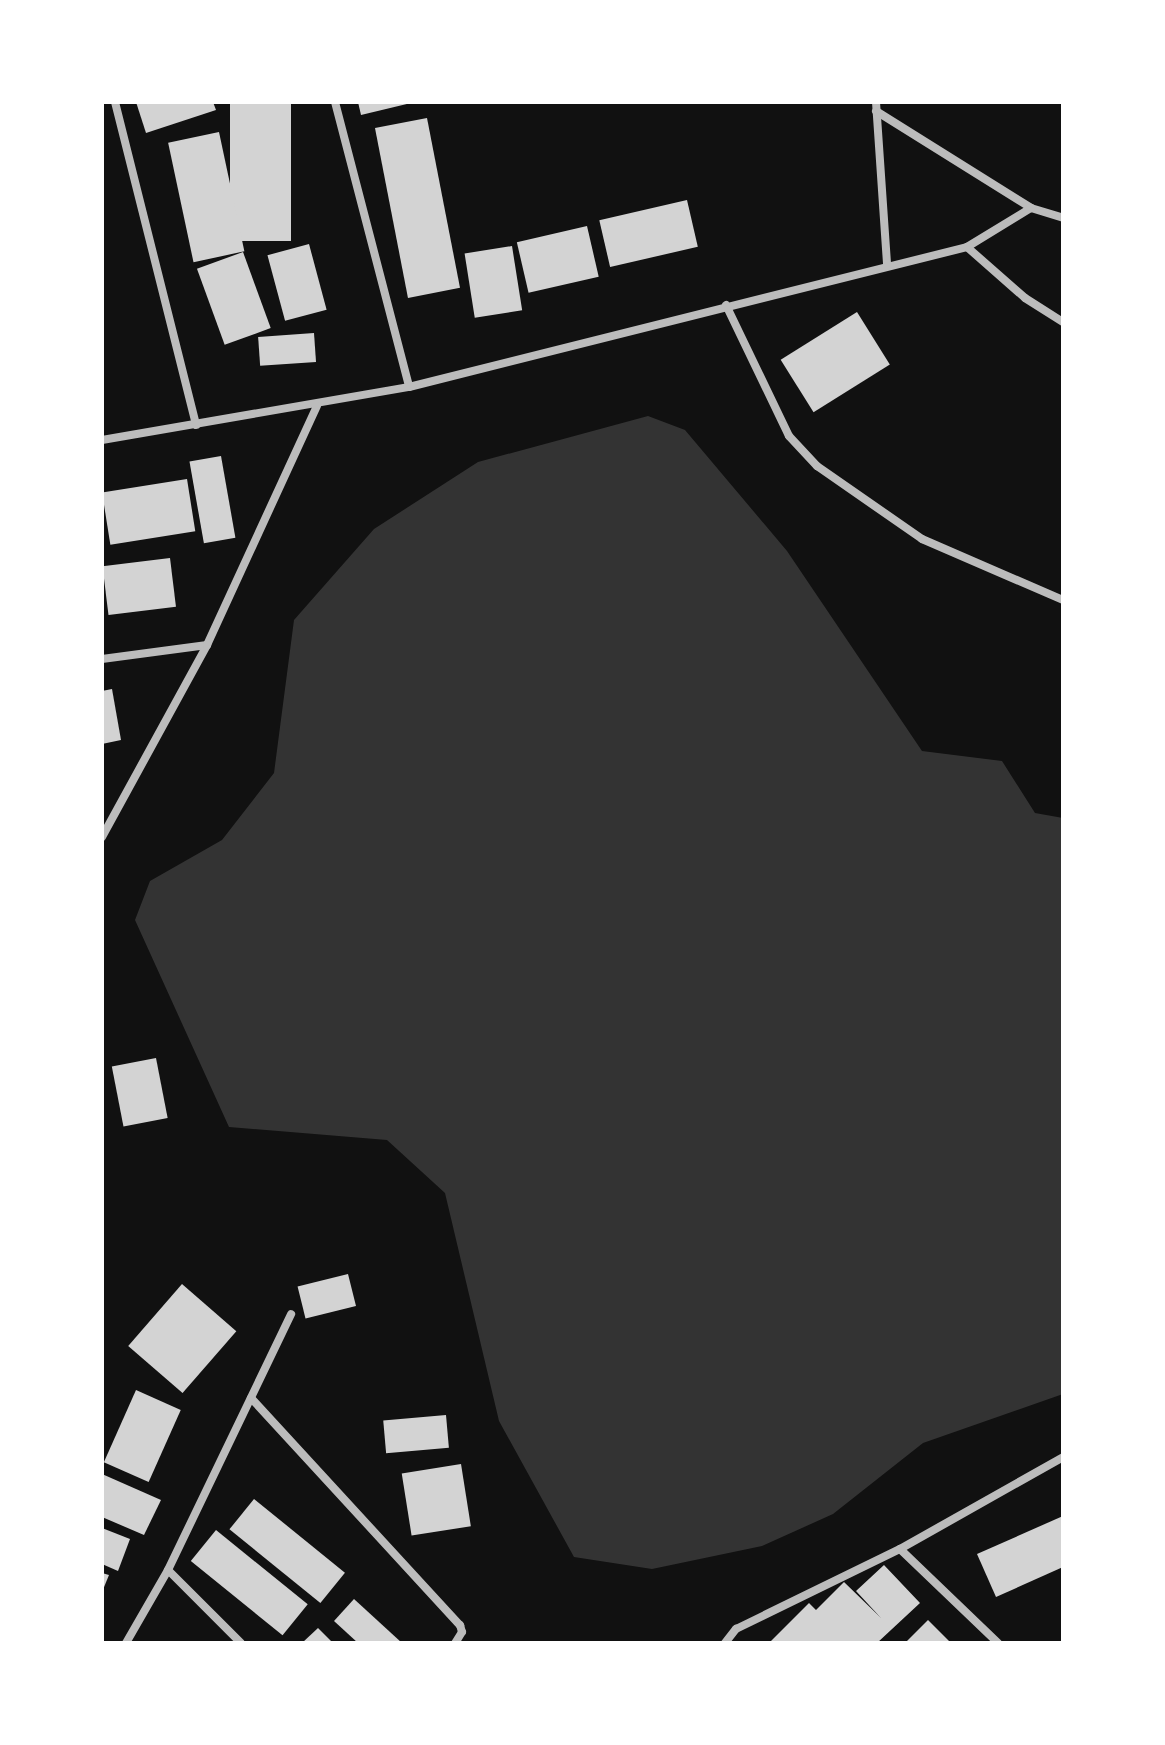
<!DOCTYPE html>
<html>
<head>
<meta charset="utf-8">
<style>
  body { margin:0 }
  #map { position:relative; width:1165px; height:1745px; overflow:hidden; background:#111; font-family:Signika,sans-serif }
  div>[style] { position:absolute }
  [style*='--x'] { left:calc(var(--x)*1px); top:calc(var(--y)*1px); width:calc(var(--w)*1px); rotate:calc(var(--a)*1deg) }
  .water>* { inset:0; background:#333 }
  .building>* { inset:0; background:#d3d3d3; transform-origin:0 0 }
  .minor>* { height:8px; margin:-4px; padding:0 4px; transform-origin:4px; border-radius:4px; background:#bcbcbc }
  span { translate:-50% -50%; white-space:nowrap; text-align:center; line-height:1.15; -webkit-text-stroke:7px #fff; paint-order:stroke }
  .frame { position:absolute; inset:0; border:104px solid #fff; pointer-events:none }
</style>
</head>
<body>
<div id="map">
  <div class="water">
    <i style="clip-path:polygon(648px 416px,685px 430px,787px 551px,922px 751px,1002px 761px,1035px 813px,1063px 818px,1063px 1394px,923px 1443px,833px 1514px,762px 1546px,652px 1569px,574px 1557px,499px 1421px,445px 1193px,387px 1140px,229px 1127px,135px 920px,150px 881px,222px 840px,274px 773px,294px 620px,374px 529px,478px 462px)"></i>
  </div>
  <div class="building">
    <i style="clip-path:polygon(136px 102px,213px 102px,216px 110px,146px 133px)"></i>
    <i style="left:230px;top:102px;width:61px;height:139px"></i>
    <i style="clip-path:polygon(358px 102px,411px 102px,411px 103px,361px 115px)"></i>
    <i style="left:427px;top:118px;width:173px;height:53px;rotate:79deg"></i>
    <i style="left:219px;top:132px;width:122px;height:52px;rotate:78deg"></i>
    <i style="left:687px;top:200px;width:48px;height:90px;rotate:77deg"></i>
    <i style="left:587px;top:226px;width:52px;height:72px;rotate:77deg"></i>
    <i style="left:309px;top:244px;width:68px;height:43px;rotate:75deg"></i>
    <i style="left:512px;top:246px;width:65px;height:48px;rotate:81deg"></i>
    <i style="left:243px;top:252px;width:81px;height:49px;rotate:70deg"></i>
    <i style="left:857px;top:312px;width:62px;height:90px;rotate:58deg"></i>
    <i style="left:314px;top:333px;width:29px;height:56px;rotate:86deg"></i>
    <i style="left:221px;top:456px;width:83px;height:32px;rotate:80deg"></i>
    <i style="left:187px;top:479px;width:53px;height:86px;rotate:81deg"></i>
    <i style="left:170px;top:558px;width:49px;height:68px;rotate:83deg"></i>
    <i style="clip-path:polygon(112px 689px,121px 740px,102px 744px,102px 691px)"></i>
    <i style="left:156px;top:1058px;width:61px;height:45px;rotate:79deg"></i>
    <i style="left:348px;top:1274px;width:33px;height:52px;rotate:76deg"></i>
    <i style="left:182px;top:1284px;width:72px;height:82px;rotate:41deg"></i>
    <i style="left:136px;top:1390px;width:49px;height:79px;rotate:24deg"></i>
    <i style="left:446px;top:1415px;width:33px;height:63px;rotate:85deg"></i>
    <i style="left:461px;top:1464px;width:63px;height:60px;rotate:81deg"></i>
    <i style="clip-path:polygon(102px 1474px,161px 1500px,144px 1535px,102px 1517px)"></i>
    <i style="left:254px;top:1499px;width:117px;height:39px;rotate:39deg"></i>
    <i style="clip-path:polygon(1063px 1516px,1063px 1567px,996px 1597px,977px 1554px)"></i>
    <i style="clip-path:polygon(102px 1528px,130px 1539px,118px 1571px,102px 1564px)"></i>
    <i style="left:216px;top:1530px;width:118px;height:40px;rotate:39deg"></i>
    <i style="clip-path:polygon(884px 1565px,920px 1603px,877px 1643px,769px 1643px,809px 1603px,816px 1610px,844px 1582px,881px 1618px,856px 1591px)"></i>
    <i style="clip-path:polygon(102px 1573px,109px 1575px,102px 1592px)"></i>
    <i style="clip-path:polygon(354px 1599px,402px 1643px,358px 1643px,334px 1621px)"></i>
    <i style="clip-path:polygon(928px 1620px,951px 1643px,905px 1643px)"></i>
    <i style="clip-path:polygon(318px 1628px,333px 1643px,302px 1643px)"></i>
  </div>
  <div class="minor">
    <i style="--x:115;--y:102;--w:333;--a:75.9"></i>
    <i style="--x:335;--y:102;--w:294;--a:75.4"></i>
    <i style="--x:876;--y:102;--w:162;--a:86.1"></i>
    <i style="--x:876;--y:111;--w:183;--a:32"></i>
    <i style="--x:1031;--y:208;--w:34;--a:17"></i>
    <i style="--x:967;--y:247;--w:77;--a:41.3"></i>
    <i style="--x:1025;--y:298;--w:45;--a:32.3"></i>
    <i style="--x:726;--y:305;--w:145;--a:64.3"></i>
    <i style="--x:789;--y:436;--w:41;--a:47"></i>
    <i style="--x:817;--y:466;--w:128;--a:34.8"></i>
    <i style="--x:922;--y:539;--w:154;--a:23.4"></i>
    <i style="--x:102;--y:440;--w:312;--a:-9.8"></i>
    <i style="--x:409;--y:387;--w:575;--a:-14.08"></i>
    <i style="--x:967;--y:247;--w:75;--a:-31.4"></i>
    <i style="--x:102;--y:659;--w:106;--a:-7.6"></i>
    <i style="--x:102;--y:837;--w:219;--a:-61.3"></i>
    <i style="--x:207;--y:645;--w:263;--a:-65.3"></i>
    <i style="--x:251;--y:1398;--w:309;--a:47.4"></i>
    <i style="--x:460;--y:1625;--w:7;--a:74"></i>
    <i style="--x:462;--y:1632;--w:13;--a:122"></i>
    <i style="--x:900;--y:1549;--w:136;--a:43.8"></i>
    <i style="--x:168;--y:1570;--w:103;--a:45"></i>
    <i style="--x:126;--y:1643;--w:84;--a:-60.1"></i>
    <i style="--x:168;--y:1570;--w:284;--a:-64.3"></i>
    <i style="--x:725;--y:1643;--w:18;--a:-52"></i>
    <i style="--x:736;--y:1629;--w:182;--a:-26"></i>
    <i style="--x:900;--y:1549;--w:187;--a:-29.4"></i>
  </div>
  <div class="frame"></div>
</div>
</body>
</html>
